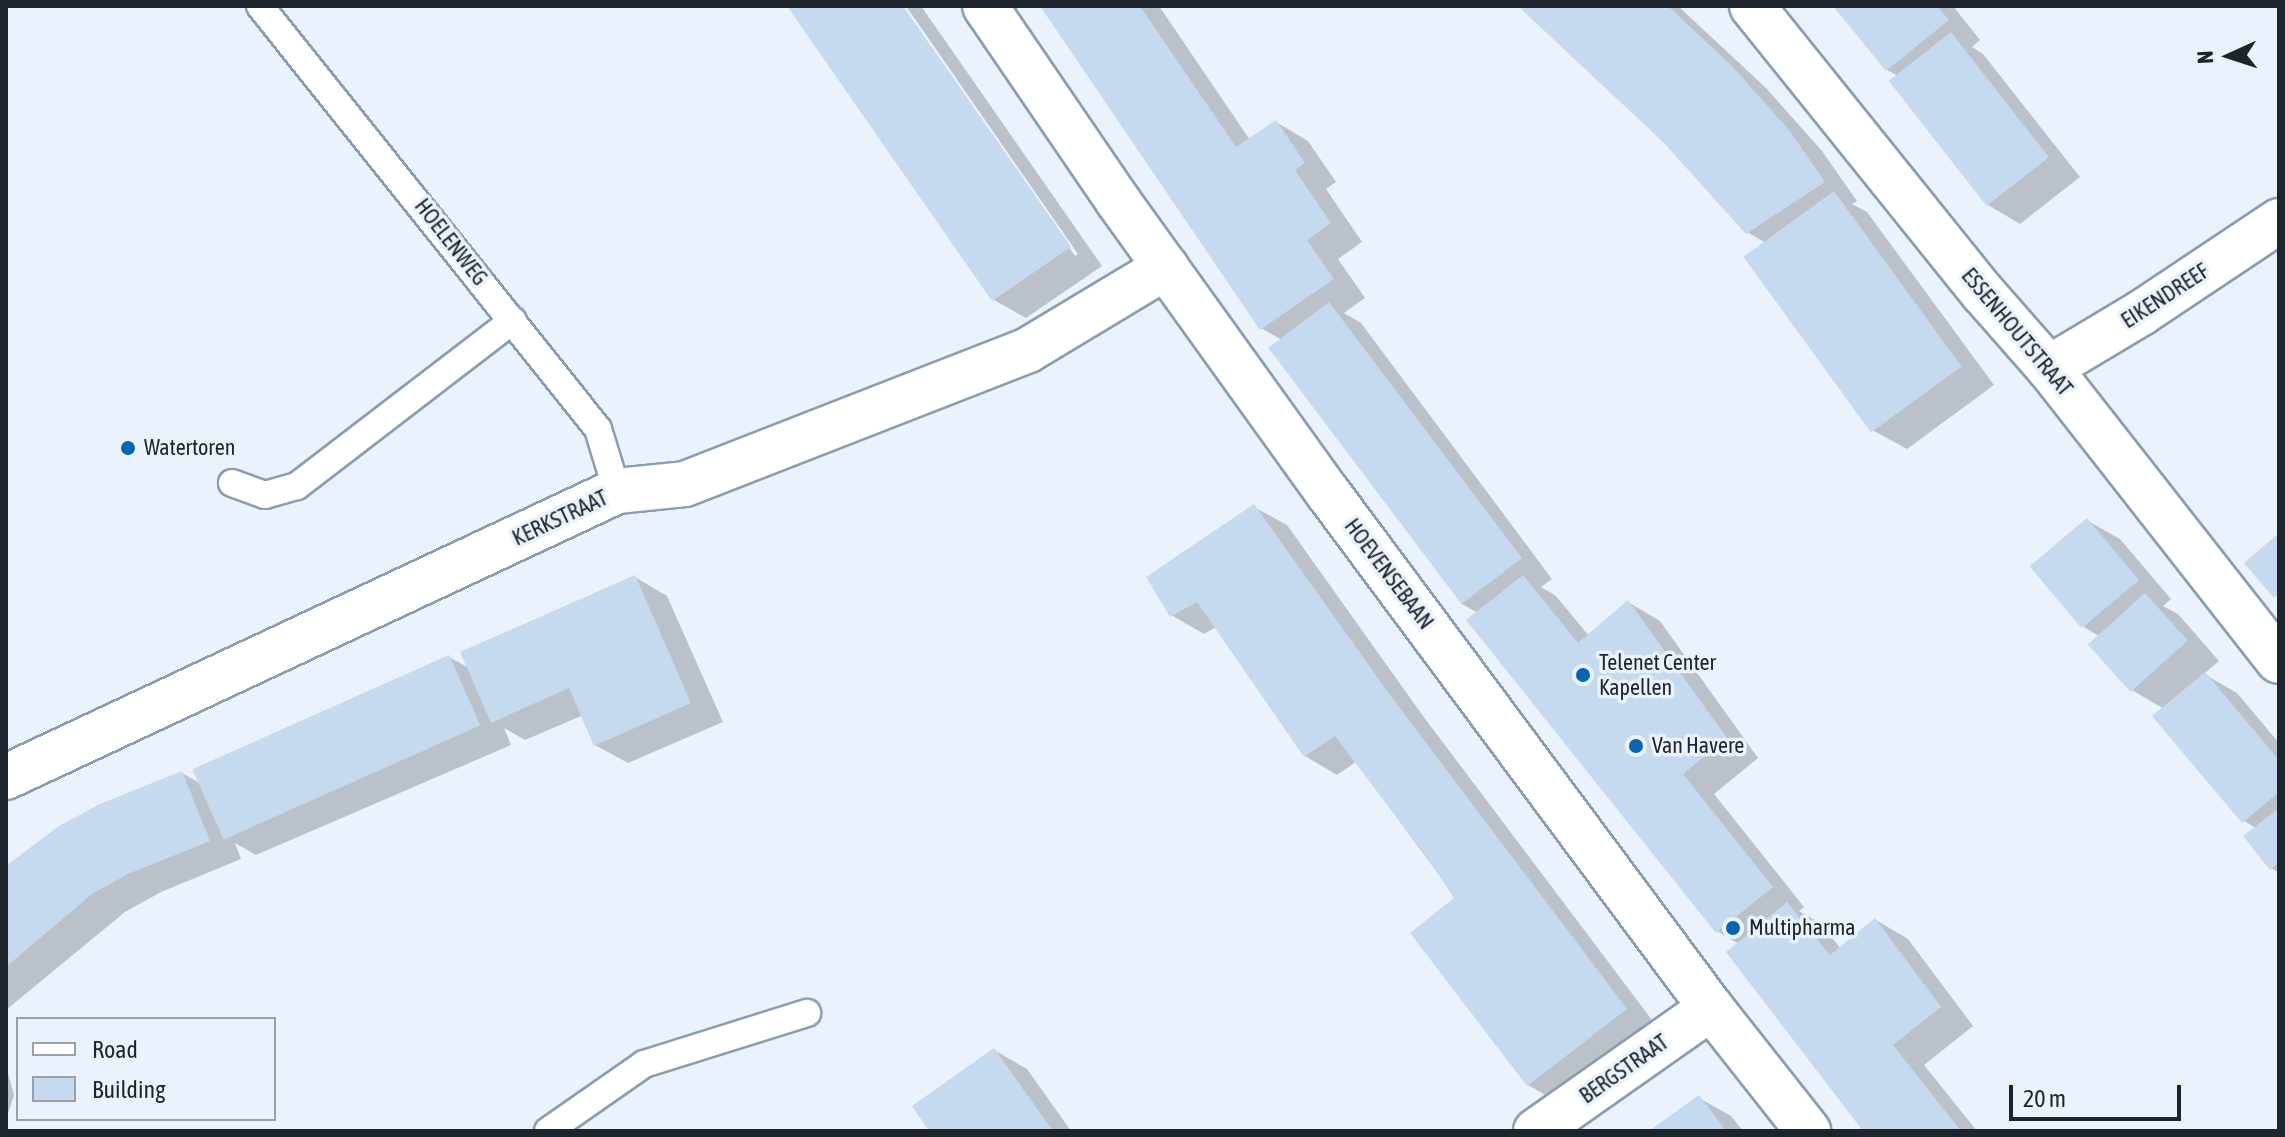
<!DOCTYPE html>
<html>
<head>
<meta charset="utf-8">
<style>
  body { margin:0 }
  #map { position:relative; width:2285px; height:1137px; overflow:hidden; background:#eaf2fb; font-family:"Asap Condensed",sans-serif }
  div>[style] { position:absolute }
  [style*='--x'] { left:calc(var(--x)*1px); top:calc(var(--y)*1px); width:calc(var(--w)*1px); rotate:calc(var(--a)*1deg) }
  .shadow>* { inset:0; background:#0003 }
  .building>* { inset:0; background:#c5d9ef; transform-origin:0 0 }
  .roads { filter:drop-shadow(2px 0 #8b9db2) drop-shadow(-2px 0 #8b9db2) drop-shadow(0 2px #8b9db2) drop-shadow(0 -2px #8b9db2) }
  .lane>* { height:26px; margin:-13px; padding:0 13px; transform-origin:13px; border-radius:13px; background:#fff }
  .street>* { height:44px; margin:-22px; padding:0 22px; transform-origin:22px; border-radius:22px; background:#fff }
  .secondary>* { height:44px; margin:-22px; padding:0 22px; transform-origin:22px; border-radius:22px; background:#fff }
  .dots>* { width:22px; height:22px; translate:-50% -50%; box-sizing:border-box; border:4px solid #eaf2fb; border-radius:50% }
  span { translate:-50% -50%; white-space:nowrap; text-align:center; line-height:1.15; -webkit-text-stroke:7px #eaf2fb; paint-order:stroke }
  .street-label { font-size:22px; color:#1d242c }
  .poi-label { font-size:22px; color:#1d242c }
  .left { translate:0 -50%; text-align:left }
  .frame { position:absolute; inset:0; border:8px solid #1d242c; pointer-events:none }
  .legend { position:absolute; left:16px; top:1017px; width:260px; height:104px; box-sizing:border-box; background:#eaf2fb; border:2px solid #98a0a8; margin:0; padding:10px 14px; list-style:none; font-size:24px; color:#1d242c }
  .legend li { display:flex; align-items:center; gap:16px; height:40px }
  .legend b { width:40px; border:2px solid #98a0a8 }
  .north { position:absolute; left:2189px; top:16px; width:80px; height:80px; -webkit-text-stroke:6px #eaf2fb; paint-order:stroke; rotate:267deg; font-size:22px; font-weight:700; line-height:32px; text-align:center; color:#1d242c }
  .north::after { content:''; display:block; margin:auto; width:28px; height:36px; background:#1d242c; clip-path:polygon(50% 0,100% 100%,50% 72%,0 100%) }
  .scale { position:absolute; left:2009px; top:1085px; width:172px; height:36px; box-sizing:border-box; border:4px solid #1d242c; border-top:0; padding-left:10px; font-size:24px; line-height:28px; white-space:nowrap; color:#1d242c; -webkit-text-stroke:6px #eaf2fb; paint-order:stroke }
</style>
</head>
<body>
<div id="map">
  <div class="shadow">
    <i style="clip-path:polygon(790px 6px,901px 6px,1075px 256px,1078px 254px,906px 6px,921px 6px,1102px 266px,1026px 318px,994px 300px)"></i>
    <i style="clip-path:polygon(1042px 6px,1159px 6px,1250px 140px,1276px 122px,1308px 141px,1336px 182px,1326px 189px,1362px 242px,1338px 259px,1365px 298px,1344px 313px,1361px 323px,1552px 579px,1541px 587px,1556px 596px,1589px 636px,1628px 602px,1660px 621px,1758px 758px,1714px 794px,1804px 907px,1799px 911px,1820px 923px,1841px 949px,1876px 920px,1908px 939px,1973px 1026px,1924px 1065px,1977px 1131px,1868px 1131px,1739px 944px,1717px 931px,1478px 613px,1462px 604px,1282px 340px,1261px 328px)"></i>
    <i style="clip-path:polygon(1522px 6px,1678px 6px,1766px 88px,1822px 151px,1857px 201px,1852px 204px,1867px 212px,1994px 385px,1907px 449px,1874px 431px,1766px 243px,1747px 232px,1665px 140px)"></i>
    <i style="clip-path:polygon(1836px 6px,1953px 6px,1980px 40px,1972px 47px,1983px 54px,2080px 177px,2020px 224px,1988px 205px,1898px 76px,1887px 70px)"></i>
    <i style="clip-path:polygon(1254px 507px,1287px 525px,1423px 716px,1658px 1028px,1561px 1104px,1528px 1085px,1456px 898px,1356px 762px,1337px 775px,1305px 756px,1216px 627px,1204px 634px,1171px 615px)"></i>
    <i style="clip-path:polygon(2088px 521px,2120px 539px,2171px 599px,2163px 606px,2178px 614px,2219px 661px,2204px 674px,2237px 693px,2279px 743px,2279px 873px,2271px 868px,2256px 828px,2244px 821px,2164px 709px,2132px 690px,2099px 636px,2084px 627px)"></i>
    <i style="clip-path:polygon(635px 577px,667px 596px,723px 722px,628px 763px,595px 745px,581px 716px,525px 740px,504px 728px,511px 745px,256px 855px,235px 843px,241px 859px,161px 892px,125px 912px,6px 1010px,6px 869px,182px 773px,201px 784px,449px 657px,469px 668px)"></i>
    <i style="clip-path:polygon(994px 1050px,1027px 1069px,1071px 1131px,932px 1131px)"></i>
    <i style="clip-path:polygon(6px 1066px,14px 1095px,6px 1120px)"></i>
    <i style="clip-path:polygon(1699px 1098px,1731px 1116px,1743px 1131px,1652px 1131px)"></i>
  </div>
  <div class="building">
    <i style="clip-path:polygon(787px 6px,903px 6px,1071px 247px,992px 301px)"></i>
    <i style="clip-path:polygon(1040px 6px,1140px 6px,1236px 147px,1276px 120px,1305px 163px,1295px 170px,1331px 223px,1307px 240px,1334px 279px,1260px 330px)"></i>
    <i style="clip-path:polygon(1518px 6px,1668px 6px,1733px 67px,1789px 130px,1825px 182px,1746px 234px,1663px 142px)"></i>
    <i style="clip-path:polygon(1833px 6px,1937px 6px,1949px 20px,1886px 71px)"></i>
    <i style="left:1951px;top:32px;width:159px;height:79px;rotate:52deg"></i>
    <i style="left:1834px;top:191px;width:217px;height:112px;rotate:54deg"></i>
    <i style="left:1329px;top:302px;width:321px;height:76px;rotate:53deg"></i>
    <i style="clip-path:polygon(1254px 504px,1390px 695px,1627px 1009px,1527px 1086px,1410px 933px,1454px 898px,1426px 856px,1335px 736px,1304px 757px,1197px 602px,1170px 617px,1146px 577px)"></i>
    <i style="left:2087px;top:518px;width:81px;height:75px;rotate:50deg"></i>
    <i style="clip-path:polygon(2279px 533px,2279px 593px,2274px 598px,2244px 563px)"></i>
    <i style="clip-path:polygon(635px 575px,691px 703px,594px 746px,569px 688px,491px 723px,460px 652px)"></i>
    <i style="clip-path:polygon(1523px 575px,1578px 643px,1628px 600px,1727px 738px,1683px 774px,1773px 887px,1716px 933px,1466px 620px)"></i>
    <i style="left:2145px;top:593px;width:64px;height:77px;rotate:48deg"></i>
    <i style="left:449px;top:655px;width:77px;height:281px;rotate:66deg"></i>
    <i style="clip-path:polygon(2205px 672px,2279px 760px,2279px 792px,2242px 823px,2152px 716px)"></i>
    <i style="clip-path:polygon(182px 771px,210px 841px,128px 874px,92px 894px,6px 967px,6px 866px,59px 826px,100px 804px)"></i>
    <i style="clip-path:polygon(2279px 808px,2279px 862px,2270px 870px,2243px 836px)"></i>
    <i style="clip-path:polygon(1787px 902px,1830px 955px,1875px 918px,1941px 1007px,1893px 1045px,1961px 1131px,1863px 1131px,1726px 952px)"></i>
    <i style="clip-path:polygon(994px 1048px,1053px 1131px,929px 1131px,912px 1106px)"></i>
    <i style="clip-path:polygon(1699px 1095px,1726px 1131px,1649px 1131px)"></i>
  </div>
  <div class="roads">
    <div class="lane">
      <i style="--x:260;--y:6;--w:541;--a:51.37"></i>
      <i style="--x:598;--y:429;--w:65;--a:73"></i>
      <i style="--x:232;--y:483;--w:35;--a:20"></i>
      <i style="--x:265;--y:495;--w:33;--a:-16"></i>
      <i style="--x:297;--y:486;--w:272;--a:-37.5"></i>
      <i style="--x:548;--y:1131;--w:117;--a:-34.9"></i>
      <i style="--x:644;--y:1064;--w:171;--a:-17.4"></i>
    </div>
    <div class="street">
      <i style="--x:2049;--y:368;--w:107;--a:-30.9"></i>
      <i style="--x:2141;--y:313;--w:166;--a:-33.7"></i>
      <i style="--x:6;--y:777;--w:675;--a:-25.08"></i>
      <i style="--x:617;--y:491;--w:68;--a:-5.9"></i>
      <i style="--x:685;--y:484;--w:368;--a:-21.3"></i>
      <i style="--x:1028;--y:350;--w:161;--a:-31"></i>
      <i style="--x:1536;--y:1131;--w:214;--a:-35.1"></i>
    </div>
    <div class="secondary">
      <i style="--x:985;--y:6;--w:236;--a:55.7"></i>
      <i style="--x:1118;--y:201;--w:360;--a:54.3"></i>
      <i style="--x:1328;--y:493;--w:642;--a:53.36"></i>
      <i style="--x:1711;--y:1008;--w:157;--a:51.7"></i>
      <i style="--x:1752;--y:6;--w:368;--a:51.2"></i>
      <i style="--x:1983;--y:293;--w:100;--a:48.7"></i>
      <i style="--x:2049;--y:368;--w:372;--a:51.9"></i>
    </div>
  </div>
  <div class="dots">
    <i style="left:128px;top:448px;background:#0965b2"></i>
    <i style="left:1583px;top:675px;background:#0965b2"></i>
    <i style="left:1636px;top:746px;background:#0965b2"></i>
    <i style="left:1733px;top:928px;background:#0965b2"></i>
  </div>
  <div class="street-label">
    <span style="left:451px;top:242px;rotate:52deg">HOELENWEG</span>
    <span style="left:2165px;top:296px;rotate:-33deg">EIKENDREEF</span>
    <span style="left:2017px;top:332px;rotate:50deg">ESSENHOUTSTRAAT</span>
    <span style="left:560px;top:518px;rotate:-25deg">KERKSTRAAT</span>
    <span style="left:1389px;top:574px;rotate:53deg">HOEVENSEBAAN</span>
    <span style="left:1624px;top:1069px;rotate:-35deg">BERGSTRAAT</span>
  </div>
  <div class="poi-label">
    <span class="left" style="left:144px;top:448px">Watertoren</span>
    <span class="left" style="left:1599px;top:675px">Telenet Center<br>Kapellen</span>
    <span class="left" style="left:1652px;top:746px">Van Havere</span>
    <span class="left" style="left:1749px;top:928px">Multipharma</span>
  </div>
  <div class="frame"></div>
  <ul class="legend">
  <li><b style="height:10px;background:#fff"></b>Road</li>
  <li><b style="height:22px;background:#c5d9ef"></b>Building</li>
  </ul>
  <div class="north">N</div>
  <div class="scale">20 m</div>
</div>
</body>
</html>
